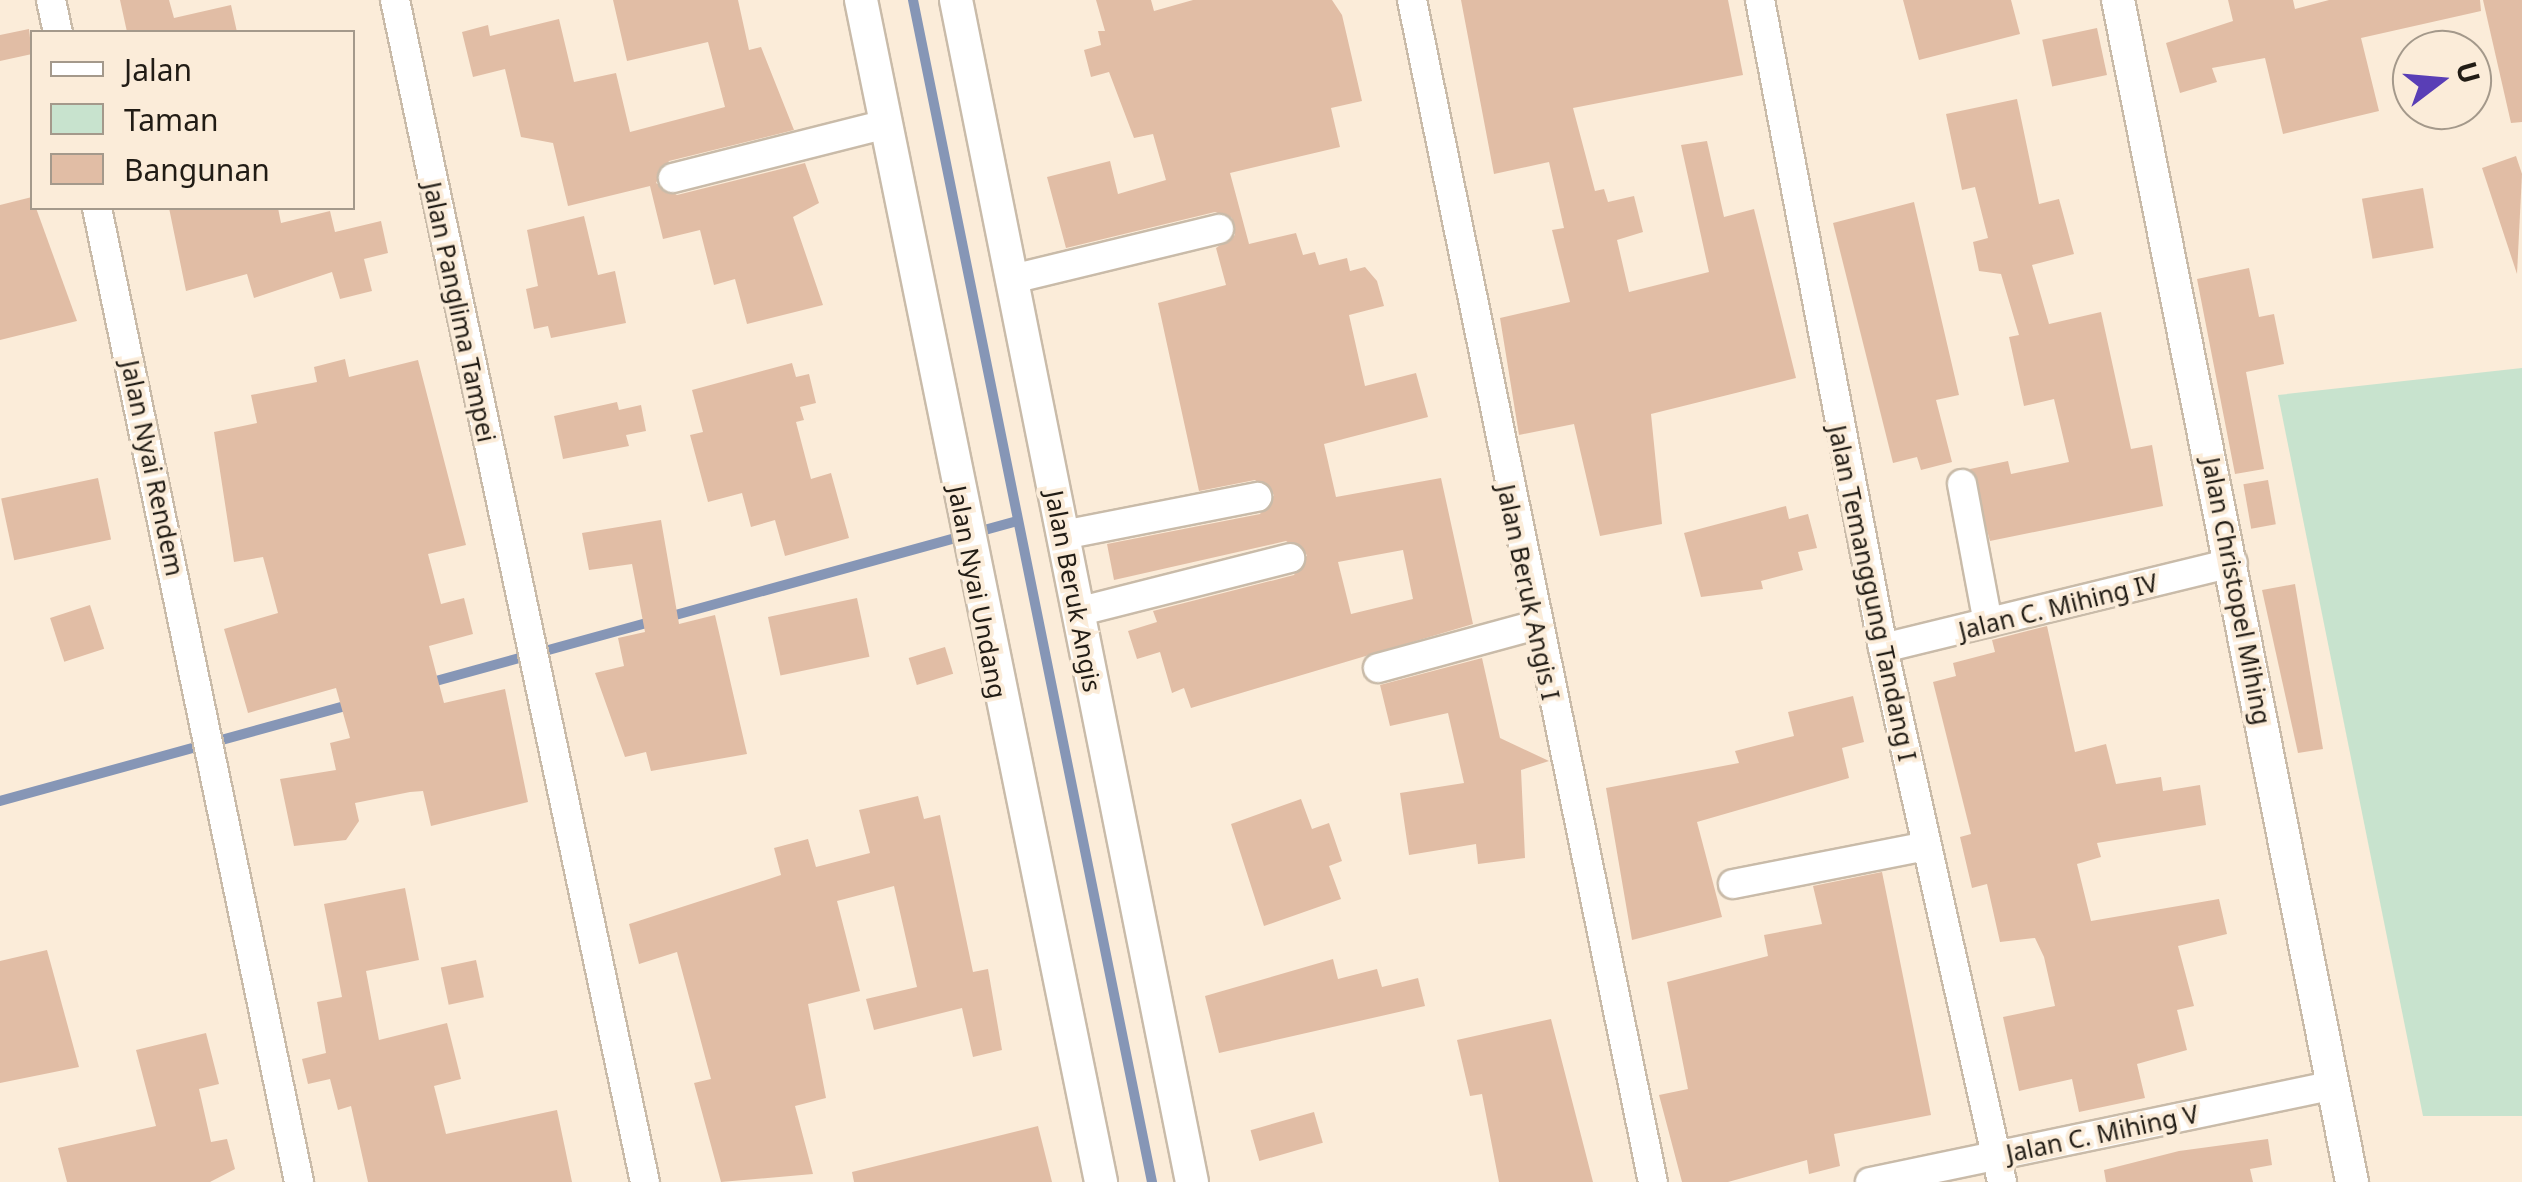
<!DOCTYPE html>
<html>
<head>
<meta charset="utf-8">
<style>
  body { margin:0 }
  #map { position:relative; width:2522px; height:1182px; overflow:hidden; background:#fbecd9; font-family:"Noto Sans",sans-serif }
  div>[style] { position:absolute }
  [style*='--x'] { left:calc(var(--x)*1px); top:calc(var(--y)*1px); width:calc(var(--w)*1px); rotate:calc(var(--a)*1deg) }
  .green>* { inset:0; background:#c8e3ce }
  .stream>* { height:10px; margin:-5px; padding:0 5px; transform-origin:5px; border-radius:5px; background:#8696b6 }
  .building>* { inset:0; background:#e1bda5; transform-origin:0 0 }
  .roads { filter:drop-shadow(2px 0 #c9bba9) drop-shadow(-2px 0 #c9bba9) drop-shadow(0 2px #c9bba9) drop-shadow(0 -2px #c9bba9) }
  .minor>* { height:28px; margin:-14px; padding:0 14px; transform-origin:14px; border-radius:14px; background:#fff }
  .tertiary>* { height:32px; margin:-16px; padding:0 16px; transform-origin:16px; border-radius:16px; background:#fff }
  span { translate:-50% -50%; white-space:nowrap; text-align:center; line-height:1.15; -webkit-text-stroke:8px #fbecd9; paint-order:stroke }
  .street-label { font-size:25px; color:#211c15 }
  .legend { position:absolute; left:30px; top:30px; width:325px; height:180px; box-sizing:border-box; background:#fbecd9; border:2px solid #a4998b; margin:0; padding:12px 18px; list-style:none; font-size:30px; color:#211c15 }
  .legend li { display:flex; align-items:center; gap:20px; height:50px }
  .legend b { width:50px; border:2px solid #a4998b }
  .north { position:absolute; left:2392px; top:30px; width:100px; height:100px; box-sizing:border-box; background:#fbecd9; border:2px solid #a4998b; border-radius:50%; rotate:74deg; font-size:28px; font-weight:700; line-height:40px; text-align:center; color:#211c15 }
  .north::after { content:''; display:block; margin:auto; width:35px; height:45px; background:#593eb6; clip-path:polygon(50% 0,100% 100%,50% 72%,0 100%) }
</style>
</head>
<body>
<div id="map">
  <div class="green">
    <i style="clip-path:polygon(2522px 368px,2522px 1116px,2423px 1116px,2278px 395px)"></i>
  </div>
  <div class="stream">
    <i style="--x:913;--y:0;--w:1206;--a:78.57"></i>
    <i style="--x:425;--y:684;--w:614;--a:-15.39"></i>
    <i style="--x:0;--y:801;--w:364;--a:-15.4"></i>
  </div>
  <div class="building">
    <i style="clip-path:polygon(120px 0,169px 0,174px 18px,231px 5px,237px 32px,127px 32px)"></i>
    <i style="clip-path:polygon(613px 0,738px 0,749px 50px,761px 47px,794px 130px,669px 161px,656px 183px,677px 195px,805px 163px,819px 203px,793px 217px,823px 305px,747px 324px,735px 279px,714px 285px,700px 230px,663px 239px,650px 186px,568px 206px,553px 143px,521px 137px,505px 69px,473px 77px,462px 32px,488px 25px,490px 36px,559px 19px,574px 82px,616px 73px,630px 132px,725px 107px,708px 42px,627px 61px)"></i>
    <i style="clip-path:polygon(evenodd,1096px 0,1151px 0,1154px 11px,1193px 0,1332px 0,1342px 15px,1362px 101px,1331px 108px,1340px 147px,1230px 173px,1249px 244px,1296px 233px,1303px 255px,1315px 252px,1319px 265px,1347px 258px,1350px 271px,1365px 267px,1377px 281px,1384px 306px,1349px 315px,1365px 386px,1416px 373px,1428px 417px,1324px 444px,1336px 497px,1441px 478px,1473px 624px,1191px 708px,1184px 688px,1172px 693px,1160px 652px,1137px 659px,1128px 631px,1157px 622px,1153px 611px,1294px 575px,1307px 555px,1286px 541px,1114px 580px,1107px 544px,1260px 514px,1274px 495px,1255px 480px,1199px 491px,1158px 303px,1226px 285px,1216px 248px,1235px 235px,1232px 218px,1215px 212px,1066px 248px,1047px 177px,1110px 161px,1118px 194px,1166px 180px,1153px 134px,1134px 138px,1109px 72px,1091px 77px,1084px 50px,1101px 45px,1098px 31px,1105px 31px,1096px 0,1403px 550px,1413px 599px,1351px 614px,1338px 562px,1403px 550px)"></i>
    <i style="clip-path:polygon(1461px 0,1728px 0,1743px 75px,1573px 108px,1595px 191px,1604px 189px,1608px 202px,1634px 196px,1643px 232px,1617px 240px,1629px 292px,1709px 272px,1681px 145px,1707px 141px,1724px 217px,1754px 209px,1796px 378px,1651px 414px,1662px 524px,1600px 536px,1574px 424px,1519px 435px,1500px 318px,1570px 302px,1552px 230px,1564px 228px,1549px 162px,1494px 174px)"></i>
    <i style="clip-path:polygon(1903px 0,2011px 0,2020px 34px,1919px 60px)"></i>
    <i style="clip-path:polygon(2228px 0,2293px 0,2295px 9px,2329px 0,2480px 0,2481px 11px,2361px 38px,2379px 111px,2283px 134px,2265px 58px,2212px 68px,2217px 82px,2180px 93px,2166px 43px,2233px 21px)"></i>
    <i style="clip-path:polygon(2483px 0,2522px 0,2522px 122px,2511px 123px)"></i>
    <i style="left:2097px;top:28px;width:48px;height:56px;rotate:78deg"></i>
    <i style="clip-path:polygon(29px 29px,32px 54px,0 61px,0 35px)"></i>
    <i style="clip-path:polygon(2017px 99px,2039px 204px,2059px 199px,2074px 254px,2032px 265px,2049px 324px,2101px 312px,2131px 449px,2152px 445px,2163px 506px,1990px 541px,1970px 469px,2008px 461px,2011px 474px,2069px 462px,2054px 399px,2024px 406px,2009px 337px,2019px 335px,2001px 274px,1979px 271px,1973px 242px,1988px 238px,1975px 187px,1962px 190px,1946px 114px)"></i>
    <i style="clip-path:polygon(2516px 156px,2522px 174px,2517px 274px,2482px 168px)"></i>
    <i style="left:2423px;top:188px;width:61px;height:62px;rotate:80deg"></i>
    <i style="clip-path:polygon(32px 197px,77px 321px,0 340px,0 205px)"></i>
    <i style="clip-path:polygon(1914px 202px,1959px 395px,1936px 400px,1952px 462px,1921px 470px,1917px 457px,1893px 463px,1833px 223px)"></i>
    <i style="clip-path:polygon(169px 208px,278px 208px,281px 223px,330px 211px,335px 232px,381px 221px,388px 253px,364px 259px,372px 291px,340px 299px,332px 272px,254px 298px,247px 274px,186px 291px)"></i>
    <i style="clip-path:polygon(584px 216px,598px 275px,615px 271px,626px 323px,551px 338px,548px 326px,534px 329px,526px 289px,538px 286px,527px 230px)"></i>
    <i style="clip-path:polygon(2249px 268px,2259px 317px,2274px 314px,2284px 364px,2246px 372px,2264px 469px,2235px 474px,2197px 279px)"></i>
    <i style="clip-path:polygon(345px 359px,349px 377px,418px 360px,466px 545px,428px 554px,441px 604px,464px 598px,473px 634px,429px 646px,444px 703px,505px 689px,528px 802px,431px 826px,423px 791px,410px 792px,355px 803px,359px 821px,346px 840px,294px 846px,280px 779px,336px 770px,330px 743px,350px 738px,336px 688px,248px 713px,224px 629px,278px 613px,263px 557px,234px 562px,214px 432px,257px 423px,251px 395px,317px 382px,314px 367px)"></i>
    <i style="clip-path:polygon(792px 363px,796px 377px,809px 374px,816px 403px,800px 407px,804px 420px,796px 422px,811px 479px,831px 473px,849px 538px,785px 556px,775px 520px,751px 527px,742px 493px,708px 502px,690px 435px,703px 432px,692px 390px)"></i>
    <i style="clip-path:polygon(617px 402px,619px 410px,641px 405px,646px 431px,626px 435px,629px 446px,563px 459px,554px 416px)"></i>
    <i style="left:98px;top:478px;width:63px;height:99px;rotate:78deg"></i>
    <i style="left:2268px;top:480px;width:45px;height:25px;rotate:80deg"></i>
    <i style="clip-path:polygon(1786px 506px,1789px 519px,1808px 514px,1817px 548px,1798px 552px,1803px 570px,1761px 581px,1763px 589px,1701px 597px,1684px 533px)"></i>
    <i style="clip-path:polygon(661px 520px,679px 624px,715px 615px,747px 754px,651px 771px,646px 752px,625px 757px,595px 673px,624px 666px,618px 638px,645px 632px,632px 564px,589px 570px,582px 533px)"></i>
    <i style="clip-path:polygon(2295px 584px,2323px 749px,2298px 753px,2262px 590px)"></i>
    <i style="left:857px;top:598px;width:60px;height:91px;rotate:78deg"></i>
    <i style="left:90px;top:605px;width:46px;height:42px;rotate:72deg"></i>
    <i style="clip-path:polygon(2047px 626px,2075px 752px,2106px 744px,2116px 784px,2161px 777px,2163px 791px,2200px 785px,2206px 825px,2097px 843px,2101px 857px,2077px 864px,2091px 921px,2219px 899px,2227px 934px,2178px 946px,2194px 1006px,2177px 1010px,2187px 1050px,2137px 1064px,2145px 1098px,2079px 1112px,2072px 1079px,2019px 1091px,2003px 1017px,2055px 1006px,2044px 957px,2035px 938px,2000px 942px,1987px 884px,1972px 888px,1960px 837px,1971px 834px,1933px 682px,1956px 676px,1953px 663px,1995px 652px,1992px 640px)"></i>
    <i style="left:945px;top:647px;width:28px;height:38px;rotate:73deg"></i>
    <i style="clip-path:polygon(1482px 658px,1500px 738px,1549px 761px,1521px 770px,1525px 858px,1478px 864px,1476px 844px,1409px 855px,1400px 793px,1464px 783px,1448px 713px,1390px 726px,1380px 685px)"></i>
    <i style="clip-path:polygon(1853px 696px,1864px 742px,1842px 748px,1849px 778px,1697px 822px,1722px 917px,1632px 940px,1606px 788px,1739px 763px,1735px 751px,1794px 736px,1788px 712px)"></i>
    <i style="clip-path:polygon(918px 796px,924px 819px,940px 815px,973px 972px,988px 969px,1002px 1050px,973px 1057px,962px 1008px,874px 1030px,866px 999px,917px 987px,894px 886px,837px 901px,860px 991px,808px 1004px,826px 1098px,795px 1106px,813px 1174px,721px 1182px,694px 1083px,711px 1079px,677px 952px,639px 964px,629px 924px,781px 875px,774px 848px,808px 839px,816px 867px,870px 853px,859px 810px)"></i>
    <i style="clip-path:polygon(1301px 799px,1312px 829px,1329px 823px,1342px 861px,1329px 866px,1341px 899px,1264px 926px,1231px 824px)"></i>
    <i style="clip-path:polygon(1882px 872px,1931px 1115px,1834px 1134px,1840px 1166px,1809px 1174px,1807px 1160px,1728px 1182px,1682px 1182px,1659px 1095px,1688px 1089px,1667px 982px,1768px 956px,1764px 935px,1822px 924px,1813px 886px)"></i>
    <i style="clip-path:polygon(405px 888px,419px 960px,366px 971px,379px 1040px,447px 1023px,461px 1079px,434px 1086px,446px 1134px,557px 1110px,572px 1182px,368px 1182px,351px 1106px,338px 1110px,330px 1079px,308px 1084px,302px 1059px,326px 1053px,317px 1002px,342px 997px,324px 904px)"></i>
    <i style="clip-path:polygon(47px 950px,79px 1067px,0 1083px,0 961px)"></i>
    <i style="clip-path:polygon(1333px 959px,1338px 979px,1377px 969px,1382px 987px,1418px 978px,1425px 1006px,1219px 1053px,1205px 996px)"></i>
    <i style="left:476px;top:960px;width:38px;height:36px;rotate:78deg"></i>
    <i style="clip-path:polygon(1551px 1019px,1593px 1182px,1499px 1182px,1482px 1094px,1470px 1096px,1457px 1040px)"></i>
    <i style="clip-path:polygon(206px 1033px,219px 1084px,199px 1089px,211px 1142px,227px 1139px,235px 1169px,210px 1182px,67px 1182px,58px 1148px,156px 1126px,136px 1050px)"></i>
    <i style="left:1314px;top:1112px;width:32px;height:66px;rotate:74deg"></i>
    <i style="clip-path:polygon(1038px 1126px,1052px 1182px,854px 1182px,852px 1172px)"></i>
    <i style="clip-path:polygon(2268px 1139px,2272px 1165px,2250px 1169px,2253px 1182px,2106px 1182px,2104px 1170px,2179px 1151px)"></i>
  </div>
  <div class="roads">
    <div class="minor">
      <i style="--x:51;--y:0;--w:33;--a:78"></i>
      <i style="--x:395;--y:0;--w:1208;--a:78.06"></i>
      <i style="--x:1412;--y:0;--w:1206;--a:78.48"></i>
      <i style="--x:1760;--y:0;--w:660;--a:79.25"></i>
      <i style="--x:1883;--y:648;--w:547;--a:77.44"></i>
      <i style="--x:673;--y:178;--w:221;--a:-14.2"></i>
      <i style="--x:97;--y:208;--w:995;--a:78.28"></i>
      <i style="--x:1012;--y:279;--w:213;--a:-13.6"></i>
      <i style="--x:1962;--y:484;--w:141;--a:79.4"></i>
      <i style="--x:1063;--y:535;--w:198;--a:-11.1"></i>
      <i style="--x:1077;--y:612;--w:220;--a:-14.2"></i>
      <i style="--x:1883;--y:648;--w:360;--a:-13.7"></i>
      <i style="--x:1378;--y:668;--w:164;--a:-15.2"></i>
      <i style="--x:1733;--y:884;--w:197;--a:-11.1"></i>
      <i style="--x:1870;--y:1182;--w:474;--a:-11.8"></i>
    </div>
    <div class="tertiary">
      <i style="--x:861;--y:0;--w:1206;--a:78.52"></i>
      <i style="--x:956;--y:0;--w:1205;--a:78.71"></i>
      <i style="--x:2118;--y:0;--w:1205;--a:78.8"></i>
    </div>
  </div>
  <div class="street-label">
    <span style="left:460px;top:312px;rotate:78deg">Jalan Panglima Tampei</span>
    <span style="left:153px;top:468px;rotate:78deg">Jalan Nyai Rendem</span>
    <span style="left:1074px;top:591px;rotate:79deg">Jalan Beruk Angis</span>
    <span style="left:2237px;top:591px;rotate:79deg">Jalan Christopel Mihing</span>
    <span style="left:978px;top:592px;rotate:79deg">Jalan Nyai Undang</span>
    <span style="left:1529px;top:592px;rotate:78deg">Jalan Beruk Angis I</span>
    <span style="left:1873px;top:593px;rotate:78deg">Jalan Temanggung Tandang I</span>
    <span style="left:2058px;top:606px;rotate:-14deg">Jalan C. Mihing IV</span>
    <span style="left:2102px;top:1133px;rotate:-12deg">Jalan C. Mihing V</span>
  </div>
  <ul class="legend">
  <li><b style="height:12px;background:#fff"></b>Jalan</li>
  <li><b style="height:28px;background:#c8e3ce"></b>Taman</li>
  <li><b style="height:28px;background:#e1bda5"></b>Bangunan</li>
  </ul>
  <div class="north">U</div>
</div>
</body>
</html>
